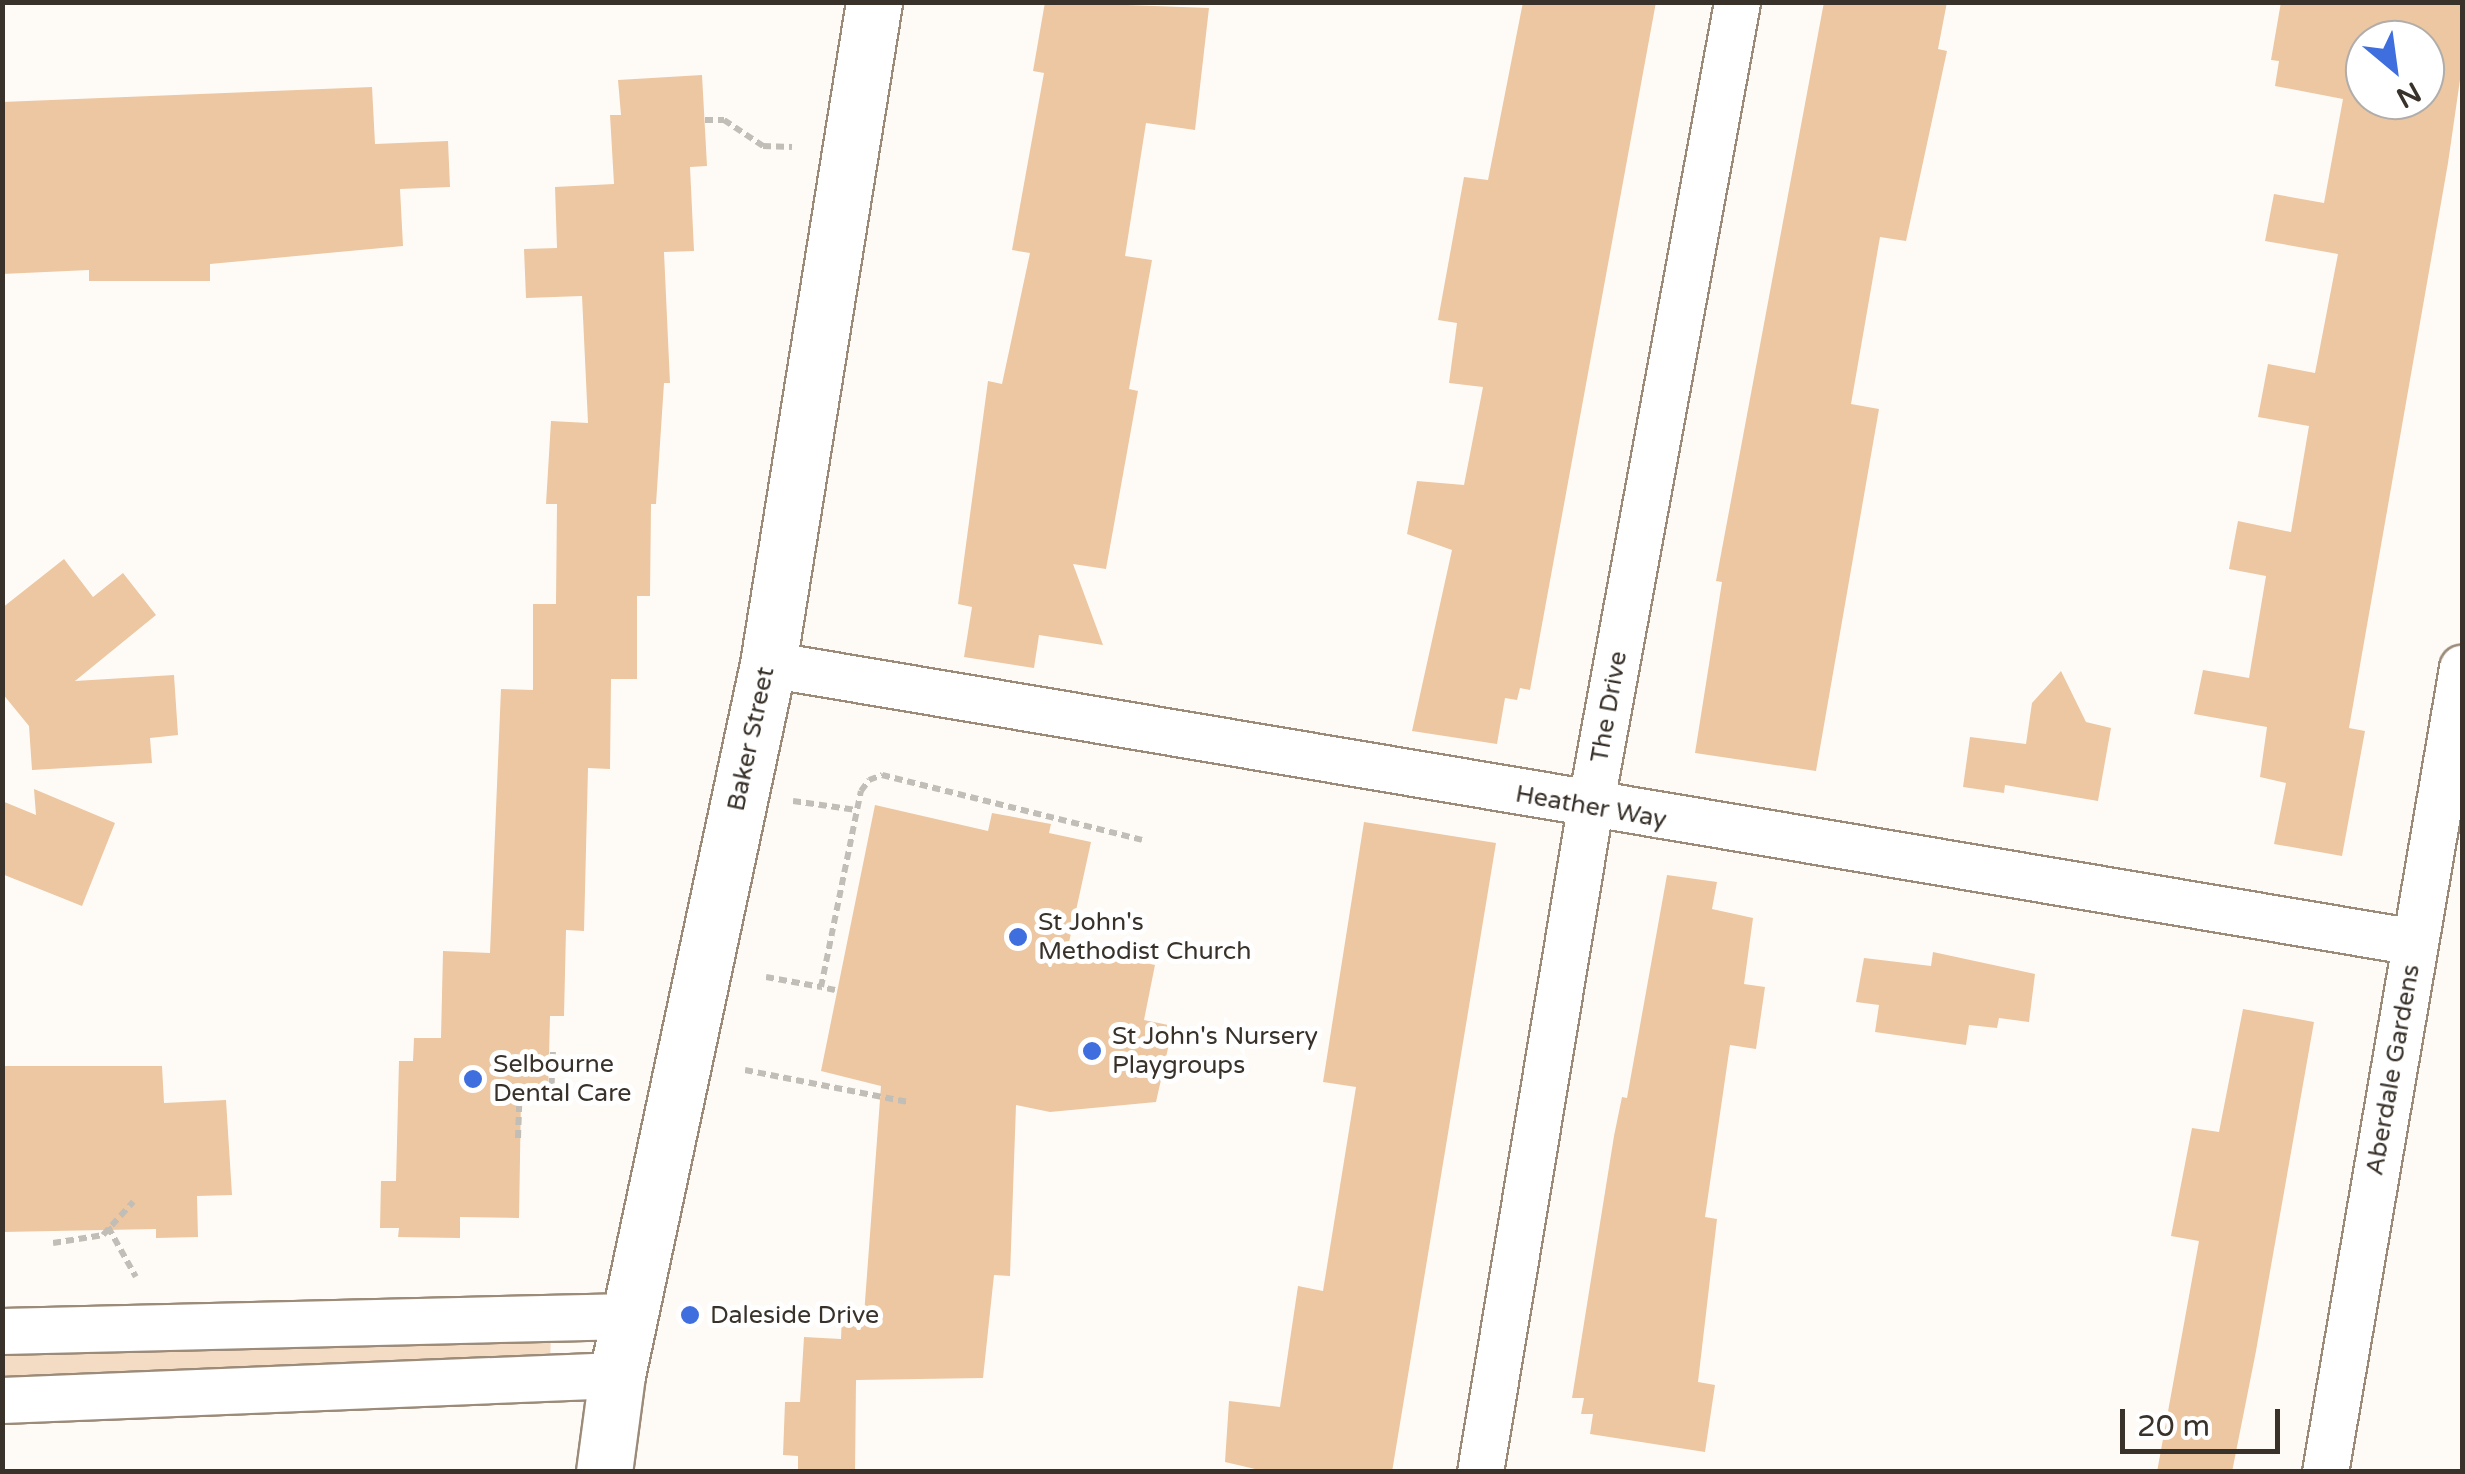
<!DOCTYPE html>
<html>
<head>
<meta charset="utf-8">
<style>
  body { margin:0 }
  #map { position:relative; width:2465px; height:1474px; overflow:hidden; background:#fefbf7; font-family:"Varela Round",sans-serif }
  div>[style] { position:absolute }
  [style*='--x'] { left:calc(var(--x)*1px); top:calc(var(--y)*1px); width:calc(var(--w)*1px); rotate:calc(var(--a)*1deg) }
  .green>* { inset:0; background:#f3dbc4 }
  .building>* { inset:0; background:#ecc7a1 }
  .path>* { height:6px; margin-top:-3px; transform-origin:0; background:repeating-linear-gradient(90deg,#c1bdb7 0 8px,transparent 0 13px) }
  .roads { filter:drop-shadow(2px 0 #9c8b79) drop-shadow(-2px 0 #9c8b79) drop-shadow(0 2px #9c8b79) drop-shadow(0 -2px #9c8b79) }
  .minor>* { height:45px; margin:-22.5px; padding:0 22.5px; transform-origin:22.5px; border-radius:22.5px; background:#fff }
  .tertiary>* { height:55px; margin:-27.5px; padding:0 27.5px; transform-origin:27.5px; border-radius:27.5px; background:#fff }
  .dots>* { width:28px; height:28px; translate:-50% -50%; box-sizing:border-box; border:5px solid #fff; border-radius:50% }
  span { translate:-50% -50%; white-space:nowrap; text-align:center; line-height:1.15; -webkit-text-stroke:10px #fff; paint-order:stroke }
  .street-label { font-size:25px; color:#39322a }
  .poi-label { font-size:25px; color:#39322a }
  .left { translate:0 -50%; text-align:left }
  .frame { position:absolute; inset:0; border:5px solid #39322a; pointer-events:none }
  .north { position:absolute; left:2345px; top:20px; width:100px; height:100px; box-sizing:border-box; background:#fff; border:2px solid #b0adaa; border-radius:50%; rotate:151deg; font-size:28px; font-weight:700; line-height:40px; text-align:center; color:#39322a }
  .north::after { content:''; display:block; margin:auto; width:35px; height:45px; background:#3f6edf; clip-path:polygon(50% 0,100% 100%,50% 72%,0 100%) }
  .scale { position:absolute; left:2120px; top:1409px; width:160px; height:45px; box-sizing:border-box; border:5px solid #39322a; border-top:0; padding-left:12px; font-size:30px; line-height:35px; white-space:nowrap; color:#39322a; -webkit-text-stroke:8px #fff; paint-order:stroke }
</style>
</head>
<body>
<div id="map">
  <div class="green">
    <i style="clip-path:polygon(551px 1335px,550px 1363px,3px 1378px,2px 1354px)"></i>
  </div>
  <div class="building">
    <i style="clip-path:polygon(1045px 2px,1209px 8px,1195px 130px,1146px 123px,1125px 256px,1152px 260px,1129px 389px,1138px 391px,1106px 569px,1073px 564px,1103px 645px,1039px 635px,1034px 668px,964px 657px,972px 607px,958px 604px,988px 381px,1002px 384px,1030px 253px,1012px 250px,1044px 73px,1033px 71px)"></i>
    <i style="clip-path:polygon(1523px 2px,1656px 2px,1530px 690px,1520px 688px,1517px 700px,1505px 698px,1497px 744px,1412px 731px,1452px 550px,1407px 534px,1417px 481px,1464px 485px,1483px 387px,1449px 383px,1457px 323px,1438px 320px,1464px 177px,1488px 180px)"></i>
    <i style="clip-path:polygon(1824px 2px,1947px 2px,1938px 49px,1947px 51px,1906px 241px,1880px 237px,1851px 404px,1879px 409px,1816px 771px,1695px 753px,1722px 582px,1716px 581px)"></i>
    <i style="clip-path:polygon(evenodd,2281px 2px,2462px 2px,2462px 66px,2448px 163px,2349px 728px,2365px 731px,2342px 856px,2274px 844px,2286px 783px,2260px 777px,2267px 727px,2194px 714px,2203px 670px,2249px 678px,2266px 576px,2229px 569px,2238px 521px,2291px 532px,2309px 426px,2258px 417px,2268px 364px,2315px 373px,2338px 254px,2265px 241px,2274px 194px,2324px 203px,2343px 99px,2275px 86px,2279px 61px,2271px 60px,2281px 2px,2365px 40px,2425px 40px,2425px 100px,2365px 100px,2365px 40px)"></i>
    <i style="clip-path:polygon(702px 75px,707px 166px,690px 167px,694px 251px,664px 252px,670px 383px,664px 383px,656px 504px,651px 504px,650px 596px,637px 596px,637px 679px,611px 679px,610px 769px,588px 768px,584px 931px,566px 930px,564px 1016px,550px 1016px,548px 1097px,521px 1097px,519px 1218px,460px 1217px,460px 1238px,398px 1237px,399px 1228px,380px 1228px,381px 1181px,396px 1181px,399px 1061px,413px 1061px,414px 1038px,441px 1038px,443px 951px,490px 953px,501px 689px,533px 690px,533px 604px,556px 604px,557px 504px,546px 504px,551px 421px,588px 423px,582px 296px,526px 298px,524px 249px,557px 248px,555px 187px,614px 184px,610px 115px,621px 115px,618px 80px)"></i>
    <i style="clip-path:polygon(372px 87px,375px 144px,448px 141px,450px 187px,400px 189px,403px 246px,210px 264px,210px 281px,89px 281px,89px 270px,2px 274px,2px 102px)"></i>
    <i style="clip-path:polygon(64px 559px,93px 597px,123px 573px,156px 615px,75px 681px,174px 675px,178px 735px,150px 738px,152px 763px,32px 770px,29px 726px,2px 693px,2px 608px)"></i>
    <i style="clip-path:polygon(2061px 671px,2086px 722px,2111px 728px,2098px 801px,2005px 785px,2004px 793px,1963px 787px,1970px 737px,2026px 744px,2032px 703px)"></i>
    <i style="clip-path:polygon(34px 789px,115px 823px,82px 906px,2px 874px,2px 801px,36px 815px)"></i>
    <i style="clip-path:polygon(875px 805px,988px 831px,992px 813px,1051px 824px,1049px 833px,1091px 842px,1068px 947px,1155px 965px,1144px 1020px,1173px 1026px,1156px 1102px,1050px 1112px,1016px 1105px,1010px 1276px,994px 1275px,983px 1378px,856px 1380px,855px 1472px,798px 1472px,798px 1456px,783px 1455px,785px 1402px,800px 1402px,804px 1337px,841px 1339px,842px 1314px,864px 1315px,881px 1086px,821px 1071px)"></i>
    <i style="clip-path:polygon(1364px 822px,1496px 843px,1392px 1472px,1268px 1472px,1225px 1462px,1229px 1401px,1280px 1407px,1298px 1286px,1323px 1291px,1356px 1087px,1323px 1082px)"></i>
    <i style="clip-path:polygon(1667px 875px,1717px 882px,1712px 909px,1753px 918px,1744px 984px,1765px 987px,1756px 1049px,1730px 1045px,1705px 1217px,1717px 1219px,1698px 1382px,1715px 1385px,1705px 1452px,1590px 1434px,1593px 1414px,1581px 1414px,1584px 1398px,1572px 1398px,1614px 1136px,1622px 1097px,1627px 1098px)"></i>
    <i style="clip-path:polygon(1933px 952px,2035px 974px,2029px 1022px,1999px 1018px,1997px 1028px,1969px 1025px,1966px 1045px,1875px 1032px,1879px 1005px,1856px 1002px,1864px 958px,1931px 966px)"></i>
    <i style="clip-path:polygon(2243px 1009px,2314px 1022px,2256px 1351px,2232px 1472px,2157px 1472px,2199px 1241px,2171px 1236px,2192px 1128px,2219px 1132px)"></i>
    <i style="clip-path:polygon(2px 1066px,162px 1066px,164px 1103px,226px 1100px,232px 1195px,197px 1196px,198px 1237px,156px 1238px,156px 1229px,2px 1232px)"></i>
  </div>
  <div class="path">
    <i style="--x:705;--y:120;--w:19;--a:0"></i>
    <i style="--x:724;--y:120;--w:47;--a:33.7"></i>
    <i style="--x:763;--y:146;--w:29;--a:2"></i>
    <i style="--x:793;--y:801;--w:64;--a:8.1"></i>
    <i style="--x:766;--y:977;--w:56;--a:10.3"></i>
    <i style="--x:835;--y:990;--w:14;--a:-168"></i>
    <i style="--x:821;--y:987;--w:200;--a:-78.5"></i>
    <i style="--x:861;--y:791;--w:14;--a:-54"></i>
    <i style="--x:869;--y:780;--w:14;--a:-21"></i>
    <i style="--x:882;--y:775;--w:268;--a:14"></i>
    <i style="--x:745;--y:1070;--w:166;--a:11.1"></i>
    <i style="--x:518;--y:1138;--w:38;--a:-88"></i>
    <i style="--x:519;--y:1100;--w:32;--a:-2"></i>
    <i style="--x:551;--y:1099;--w:49;--a:-87.7"></i>
    <i style="--x:108;--y:1227;--w:57;--a:60.8"></i>
    <i style="--x:53;--y:1243;--w:51;--a:-9.1"></i>
    <i style="--x:103;--y:1235;--w:45;--a:-47.7"></i>
  </div>
  <div class="roads">
    <div class="minor">
      <i style="--x:768;--y:664;--w:1670;--a:9.58"></i>
      <i style="--x:2;--y:1331;--w:628;--a:-1.37"></i>
      <i style="--x:2;--y:1400;--w:616;--a:-2.33"></i>
      <i style="--x:1480;--y:1472;--w:674;--a:-80.61"></i>
      <i style="--x:1590;--y:807;--w:818;--a:-79.65"></i>
      <i style="--x:2325;--y:1472;--w:816;--a:-80.33"></i>
    </div>
    <div class="tertiary">
      <i style="--x:604;--y:1472;--w:98;--a:-82.4"></i>
      <i style="--x:617;--y:1375;--w:727;--a:-78.01"></i>
      <i style="--x:768;--y:664;--w:670;--a:-80.9"></i>
    </div>
  </div>
  <div class="dots">
    <i style="left:1018px;top:937px;background:#3f6edf"></i>
    <i style="left:1092px;top:1051px;background:#3f6edf"></i>
    <i style="left:473px;top:1079px;background:#3f6edf"></i>
    <i style="left:690px;top:1315px;background:#3f6edf"></i>
  </div>
  <div class="street-label">
    <span style="left:1609px;top:707px;rotate:-80deg">The Drive</span>
    <span style="left:751px;top:739px;rotate:-78deg">Baker Street</span>
    <span style="left:1591px;top:807px;rotate:10deg">Heather Way</span>
    <span style="left:2393px;top:1070px;rotate:-80deg">Aberdale Gardens</span>
  </div>
  <div class="poi-label">
    <span class="left" style="left:1038px;top:937px">St John's<br>Methodist Church</span>
    <span class="left" style="left:1112px;top:1051px">St John's Nursery<br>Playgroups</span>
    <span class="left" style="left:493px;top:1079px">Selbourne<br>Dental Care</span>
    <span class="left" style="left:710px;top:1315px">Daleside Drive</span>
  </div>
  <div class="frame"></div>
  <div class="north">N</div>
  <div class="scale">20 m</div>
</div>
</body>
</html>
